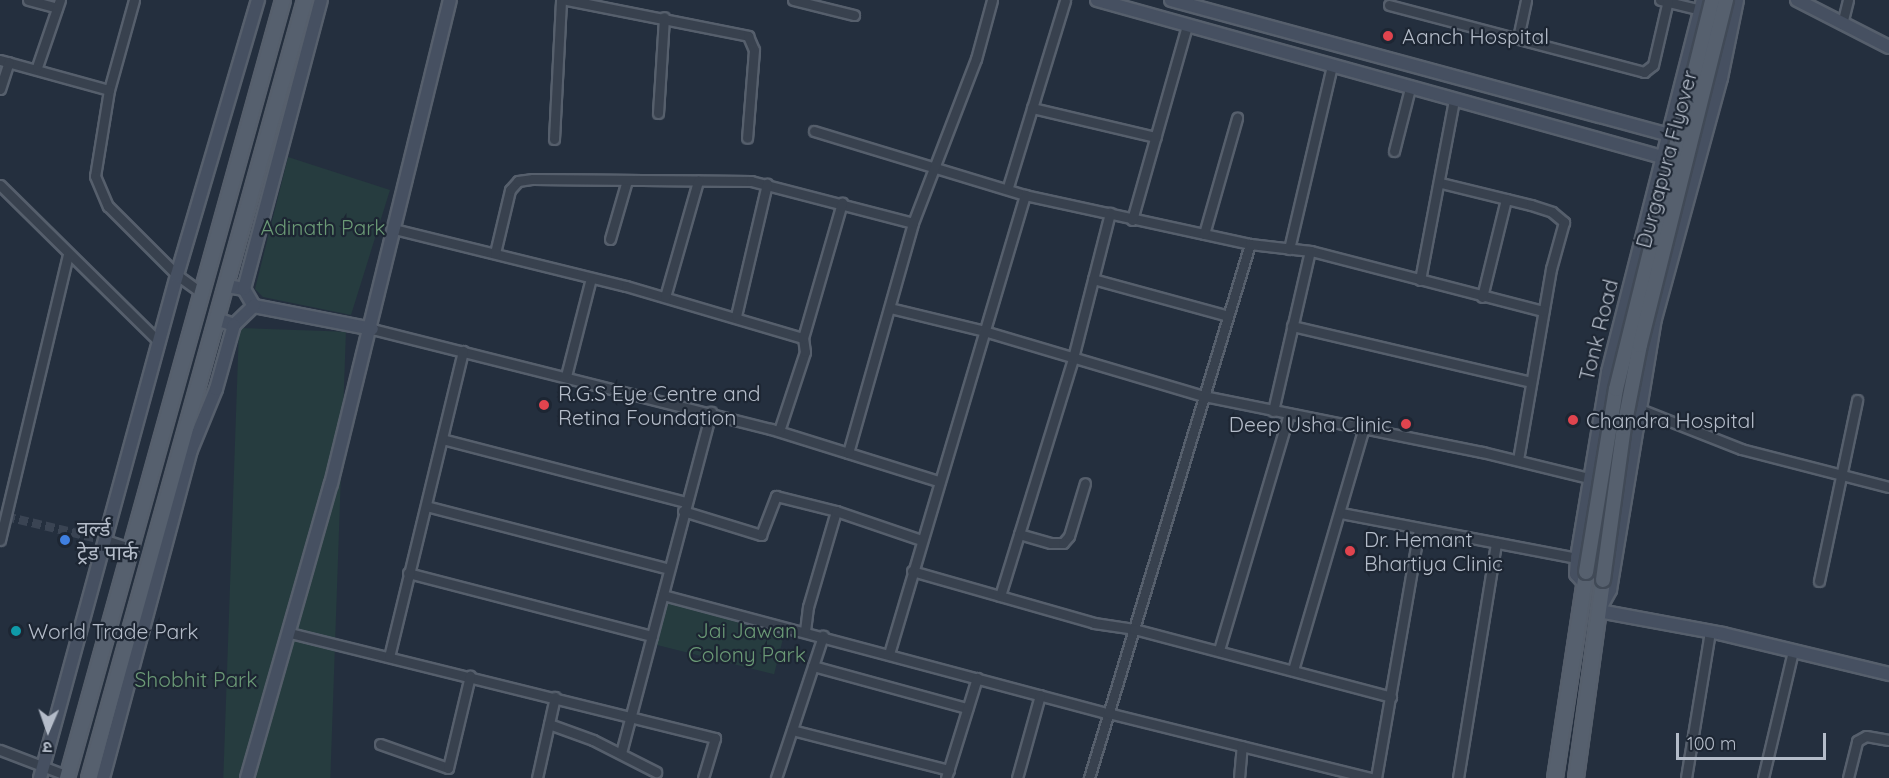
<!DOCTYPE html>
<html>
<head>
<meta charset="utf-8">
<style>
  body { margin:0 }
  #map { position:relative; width:1889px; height:778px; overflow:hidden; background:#242f3e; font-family:Quicksand,"Noto Sans Devanagari",sans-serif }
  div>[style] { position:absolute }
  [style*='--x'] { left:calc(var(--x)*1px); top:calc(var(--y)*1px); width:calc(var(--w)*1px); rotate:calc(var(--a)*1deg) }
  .green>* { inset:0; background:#263c3f; transform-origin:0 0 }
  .street-tunnel>* { height:9px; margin-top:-4.5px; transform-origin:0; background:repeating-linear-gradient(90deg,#3a4453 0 9px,transparent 0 13.5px) }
  .roads { filter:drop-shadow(2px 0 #565f6c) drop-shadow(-2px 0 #565f6c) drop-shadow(0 2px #565f6c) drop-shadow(0 -2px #565f6c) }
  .street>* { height:9px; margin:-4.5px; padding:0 4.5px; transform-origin:4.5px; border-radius:4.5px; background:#38414e }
  .secondary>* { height:12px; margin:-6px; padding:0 6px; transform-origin:6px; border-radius:6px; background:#465061 }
  .primary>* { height:14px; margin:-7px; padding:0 7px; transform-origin:7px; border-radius:7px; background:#56606e }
  .bridges { filter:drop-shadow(2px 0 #414a57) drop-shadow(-2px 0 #414a57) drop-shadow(0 2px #414a57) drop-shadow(0 -2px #414a57) }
  .primary-bridge>* { height:14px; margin:-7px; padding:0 7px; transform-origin:7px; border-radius:7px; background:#56606e }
  .dots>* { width:16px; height:16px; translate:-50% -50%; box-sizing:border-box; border:3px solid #1d2633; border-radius:50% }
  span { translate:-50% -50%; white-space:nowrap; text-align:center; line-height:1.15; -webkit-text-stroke:4.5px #1d2633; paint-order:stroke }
  .poi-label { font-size:21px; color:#b4bcc9 }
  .left { translate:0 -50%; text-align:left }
  .right { translate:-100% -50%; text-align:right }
  .street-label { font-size:21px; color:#b4bcc9 }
  .park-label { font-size:21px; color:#6b9a76 }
  .north { position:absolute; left:18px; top:700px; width:60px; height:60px; -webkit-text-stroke:4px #1d2633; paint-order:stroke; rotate:182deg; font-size:16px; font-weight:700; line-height:24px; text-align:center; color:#b4bcc9 }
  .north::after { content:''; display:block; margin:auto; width:21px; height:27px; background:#b4bcc9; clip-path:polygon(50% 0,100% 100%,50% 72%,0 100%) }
  .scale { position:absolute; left:1676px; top:733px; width:150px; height:27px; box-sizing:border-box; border:3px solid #b4bcc9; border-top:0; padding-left:8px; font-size:18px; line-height:21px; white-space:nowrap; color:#b4bcc9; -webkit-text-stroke:4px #1d2633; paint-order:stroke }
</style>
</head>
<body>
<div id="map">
  <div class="green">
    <i style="clip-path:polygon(288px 157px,390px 190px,351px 315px,263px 297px,255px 289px)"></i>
    <i style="left:239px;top:328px;width:107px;height:467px;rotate:2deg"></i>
    <i style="left:663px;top:595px;width:127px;height:50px;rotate:14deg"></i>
  </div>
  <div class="street-tunnel">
    <i style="--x:6;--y:516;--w:102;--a:13.6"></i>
  </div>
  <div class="roads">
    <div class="street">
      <i style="--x:28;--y:0;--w:30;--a:15"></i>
      <i style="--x:134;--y:0;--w:93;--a:105.5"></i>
      <i style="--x:109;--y:90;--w:87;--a:99.2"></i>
      <i style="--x:95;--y:176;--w:33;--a:67"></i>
      <i style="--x:108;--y:206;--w:98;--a:45"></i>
      <i style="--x:177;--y:275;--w:27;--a:36"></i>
      <i style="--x:567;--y:0;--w:185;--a:11.2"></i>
      <i style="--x:748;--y:36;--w:15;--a:67"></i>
      <i style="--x:754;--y:50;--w:88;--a:94.5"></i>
      <i style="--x:793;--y:0;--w:63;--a:13.8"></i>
      <i style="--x:1660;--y:0;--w:42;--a:13.7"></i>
      <i style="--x:1389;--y:5;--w:264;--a:14.7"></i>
      <i style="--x:1644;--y:72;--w:11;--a:-38"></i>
      <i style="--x:1653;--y:65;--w:67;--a:-77"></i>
      <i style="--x:1842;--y:24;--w:25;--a:-76"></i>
      <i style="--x:1518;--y:38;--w:39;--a:-78"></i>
      <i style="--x:0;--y:60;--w:113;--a:15.4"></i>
      <i style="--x:37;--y:67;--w:71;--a:-71.1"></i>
      <i style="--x:0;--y:89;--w:28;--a:-72"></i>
      <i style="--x:1032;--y:108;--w:127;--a:13.2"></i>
      <i style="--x:658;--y:113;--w:96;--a:-86.4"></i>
      <i style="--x:814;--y:131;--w:220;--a:16.9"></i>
      <i style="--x:1025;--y:195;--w:230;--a:12.3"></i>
      <i style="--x:1250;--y:244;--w:558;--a:106.78"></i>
      <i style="--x:554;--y:139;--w:139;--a:-87.1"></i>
      <i style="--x:1394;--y:151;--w:65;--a:-75.7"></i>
      <i style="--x:1441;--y:183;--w:93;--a:13.7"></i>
      <i style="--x:1531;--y:205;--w:22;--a:18"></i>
      <i style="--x:1552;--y:212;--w:16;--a:40"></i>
      <i style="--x:1564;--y:222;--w:49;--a:105.5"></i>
      <i style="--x:1551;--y:269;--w:194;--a:99.8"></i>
      <i style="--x:0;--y:185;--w:223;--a:44.6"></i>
      <i style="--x:1008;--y:187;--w:195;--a:-73"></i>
      <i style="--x:1132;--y:220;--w:203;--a:-74.2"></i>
      <i style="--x:394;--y:229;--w:239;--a:13.8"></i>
      <i style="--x:626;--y:286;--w:184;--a:16.4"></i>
      <i style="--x:1204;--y:234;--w:121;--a:-74.1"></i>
      <i style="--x:610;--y:239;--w:61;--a:-73.9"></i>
      <i style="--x:1250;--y:244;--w:61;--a:6.5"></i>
      <i style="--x:1311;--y:251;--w:240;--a:14.5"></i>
      <i style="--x:1289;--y:249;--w:188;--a:-76.8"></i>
      <i style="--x:495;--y:253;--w:65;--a:-76.6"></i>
      <i style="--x:510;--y:190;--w:12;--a:-48"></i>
      <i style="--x:518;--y:181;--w:15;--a:-8"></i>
      <i style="--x:533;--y:179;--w:218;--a:0.5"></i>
      <i style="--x:751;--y:181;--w:167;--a:14.5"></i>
      <i style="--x:1093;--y:279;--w:140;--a:15.3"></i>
      <i style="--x:1420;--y:280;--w:183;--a:-79.3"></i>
      <i style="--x:665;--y:297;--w:121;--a:-74.1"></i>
      <i style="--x:1482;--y:297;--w:101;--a:-76.2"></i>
      <i style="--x:890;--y:308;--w:97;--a:13.7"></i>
      <i style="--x:984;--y:331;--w:229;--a:16.5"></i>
      <i style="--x:1204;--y:396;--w:284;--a:11.4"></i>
      <i style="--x:1482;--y:452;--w:110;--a:13.7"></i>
      <i style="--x:736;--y:316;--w:136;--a:-76.8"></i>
      <i style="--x:1292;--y:326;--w:245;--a:13.2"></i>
      <i style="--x:372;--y:329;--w:411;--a:14.1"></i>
      <i style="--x:771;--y:429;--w:175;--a:17.3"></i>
      <i style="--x:566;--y:376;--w:101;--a:-75.7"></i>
      <i style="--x:1637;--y:408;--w:112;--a:21.5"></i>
      <i style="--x:1741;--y:449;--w:153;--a:14.4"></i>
      <i style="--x:1273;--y:411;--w:164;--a:-77"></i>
      <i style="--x:779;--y:431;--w:83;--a:-71.8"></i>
      <i style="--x:805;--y:352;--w:14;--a:-98"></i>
      <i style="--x:803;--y:338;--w:141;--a:-73.9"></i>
      <i style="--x:442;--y:439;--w:251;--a:14.5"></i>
      <i style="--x:848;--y:453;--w:239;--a:-74.2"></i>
      <i style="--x:913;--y:223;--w:176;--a:-69"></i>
      <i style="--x:976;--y:59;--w:61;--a:-74.8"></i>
      <i style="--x:426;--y:506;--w:251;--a:14.5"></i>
      <i style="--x:683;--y:511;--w:82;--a:17.1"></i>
      <i style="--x:761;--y:535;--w:42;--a:-69"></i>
      <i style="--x:776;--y:496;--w:62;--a:14"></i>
      <i style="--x:1341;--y:513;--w:240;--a:10.8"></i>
      <i style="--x:1019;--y:534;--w:33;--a:16"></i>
      <i style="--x:1051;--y:543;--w:12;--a:0"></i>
      <i style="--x:1063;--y:543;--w:9;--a:-49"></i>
      <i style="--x:1069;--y:536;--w:55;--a:-73.2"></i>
      <i style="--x:0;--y:540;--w:293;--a:-76.6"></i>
      <i style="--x:105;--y:540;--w:28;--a:18"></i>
      <i style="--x:912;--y:571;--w:189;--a:15.9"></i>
      <i style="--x:1094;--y:623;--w:40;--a:8.5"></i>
      <i style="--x:1134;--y:629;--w:266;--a:14.8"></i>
      <i style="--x:408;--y:573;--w:252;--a:14.5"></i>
      <i style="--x:1819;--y:581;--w:185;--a:-78.1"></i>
      <i style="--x:663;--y:595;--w:460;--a:14.9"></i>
      <i style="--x:1108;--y:713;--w:271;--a:13.9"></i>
      <i style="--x:1000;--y:596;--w:249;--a:-72.9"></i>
      <i style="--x:1073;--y:358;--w:150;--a:-75.7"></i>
      <i style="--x:805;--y:631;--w:24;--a:-83"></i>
      <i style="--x:808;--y:607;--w:100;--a:-73.7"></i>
      <i style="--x:836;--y:511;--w:90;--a:18.8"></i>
      <i style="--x:290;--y:633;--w:438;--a:13.9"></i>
      <i style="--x:715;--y:738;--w:42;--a:106.7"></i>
      <i style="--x:1219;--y:650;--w:246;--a:-73.5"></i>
      <i style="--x:889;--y:654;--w:479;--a:-73.5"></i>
      <i style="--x:389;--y:657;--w:315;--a:-76.4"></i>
      <i style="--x:813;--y:666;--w:160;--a:15.3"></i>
      <i style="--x:1293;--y:670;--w:250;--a:-73.7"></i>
      <i style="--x:549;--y:724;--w:47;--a:20"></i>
      <i style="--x:593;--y:740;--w:71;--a:26.9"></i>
      <i style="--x:792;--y:730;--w:162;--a:14.3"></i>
      <i style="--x:380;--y:744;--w:72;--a:19.4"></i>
      <i style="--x:448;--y:768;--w:95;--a:-76.6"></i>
      <i style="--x:0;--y:750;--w:73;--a:20.9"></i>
      <i style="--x:621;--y:753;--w:353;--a:-75.2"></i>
      <i style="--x:537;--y:778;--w:83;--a:-77.5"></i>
      <i style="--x:776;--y:778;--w:150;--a:-71.7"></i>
      <i style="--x:946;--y:778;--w:105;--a:-72.8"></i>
      <i style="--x:1017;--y:778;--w:86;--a:-74.5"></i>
      <i style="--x:1239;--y:778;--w:32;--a:-85"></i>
      <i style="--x:1376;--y:778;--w:253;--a:-80.2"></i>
      <i style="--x:1458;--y:778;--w:237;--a:-80.8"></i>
      <i style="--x:1686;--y:778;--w:148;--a:-80.7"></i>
      <i style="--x:1763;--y:778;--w:130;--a:-76.7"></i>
      <i style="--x:1848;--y:778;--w:38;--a:-76"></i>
      <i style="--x:1857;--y:741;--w:10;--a:-29"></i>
      <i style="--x:1866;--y:736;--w:23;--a:10"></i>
    </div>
    <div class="secondary">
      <i style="--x:1097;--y:0;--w:605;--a:15.53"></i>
      <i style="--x:1171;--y:0;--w:524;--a:15.15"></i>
      <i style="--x:1797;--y:0;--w:103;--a:27.1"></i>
      <i style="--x:228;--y:286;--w:16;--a:11"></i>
      <i style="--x:244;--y:289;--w:20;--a:60"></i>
      <i style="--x:254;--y:306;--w:120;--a:11"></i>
      <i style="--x:244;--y:289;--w:299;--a:-75.1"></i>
      <i style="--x:219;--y:320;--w:16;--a:18"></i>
      <i style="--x:234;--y:325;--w:28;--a:-44"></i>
      <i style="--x:1585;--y:584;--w:13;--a:-132"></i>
      <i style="--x:1576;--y:574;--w:16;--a:-86"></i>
      <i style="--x:1577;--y:558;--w:189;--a:-80.5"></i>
      <i style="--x:1608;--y:372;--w:384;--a:-75.7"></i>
      <i style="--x:1599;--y:610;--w:23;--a:-61"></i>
      <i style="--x:1610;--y:590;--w:275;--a:-80.6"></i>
      <i style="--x:1655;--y:319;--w:250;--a:-74.7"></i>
      <i style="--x:1721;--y:78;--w:80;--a:-78.4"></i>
      <i style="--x:1599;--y:611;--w:126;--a:10.5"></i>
      <i style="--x:1723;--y:634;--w:171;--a:13.5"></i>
      <i style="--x:40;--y:778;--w:521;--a:-74.76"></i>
      <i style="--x:177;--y:275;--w:287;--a:-73.6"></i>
      <i style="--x:103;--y:778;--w:340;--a:-75"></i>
      <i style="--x:191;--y:450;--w:66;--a:-67.7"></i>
      <i style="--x:216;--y:389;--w:66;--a:-74.3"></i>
      <i style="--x:247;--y:778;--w:306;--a:-74.1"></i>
      <i style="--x:331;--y:484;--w:498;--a:-76.2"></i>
    </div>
    <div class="primary">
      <i style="--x:67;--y:778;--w:807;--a:-74.48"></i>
      <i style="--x:89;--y:778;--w:807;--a:-74.48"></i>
      <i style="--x:1555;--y:778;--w:208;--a:-81.4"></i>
      <i style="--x:1576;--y:778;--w:200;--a:-82.2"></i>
    </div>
  </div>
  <div class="bridges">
    <div class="primary-bridge">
      <i style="--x:1586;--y:572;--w:185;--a:-80.7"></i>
      <i style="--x:1616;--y:389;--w:401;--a:-76.1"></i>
      <i style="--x:1603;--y:580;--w:154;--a:-82.2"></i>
      <i style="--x:1624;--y:427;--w:84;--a:-79"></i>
      <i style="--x:1640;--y:345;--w:356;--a:-76"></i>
    </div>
  </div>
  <div class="dots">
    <i style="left:1388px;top:36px;background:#e0444e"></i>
    <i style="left:544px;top:405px;background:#e0444e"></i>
    <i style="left:1573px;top:420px;background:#e0444e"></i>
    <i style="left:1406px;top:424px;background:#e0444e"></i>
    <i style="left:65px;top:540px;background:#3f7fe0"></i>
    <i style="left:1350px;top:551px;background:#e0444e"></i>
    <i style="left:16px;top:631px;background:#0f9aa8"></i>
  </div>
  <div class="poi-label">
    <span class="left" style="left:1402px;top:36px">Aanch Hospital</span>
    <span class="left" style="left:558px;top:405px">R.G.S Eye Centre and<br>Retina Foundation</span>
    <span class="left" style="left:1586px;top:420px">Chandra Hospital</span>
    <span class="right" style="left:1392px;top:424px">Deep Usha Clinic</span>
    <span class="left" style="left:77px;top:540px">वर्ल्ड<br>ट्रेड पार्क</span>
    <span class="left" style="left:1364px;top:551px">Dr. Hemant<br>Bhartiya Clinic</span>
    <span class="left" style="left:28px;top:631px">World Trade Park</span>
  </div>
  <div class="street-label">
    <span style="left:1666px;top:159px;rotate:-75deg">Durgapura Flyover</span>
    <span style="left:1598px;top:330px;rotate:-76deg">Tonk Road</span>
  </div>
  <div class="park-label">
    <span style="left:323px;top:227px">Adinath Park</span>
    <span style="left:747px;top:642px">Jai Jawan<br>Colony Park</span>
    <span style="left:196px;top:679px">Shobhit Park</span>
  </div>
  <div class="north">उ</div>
  <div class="scale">100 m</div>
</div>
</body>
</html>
